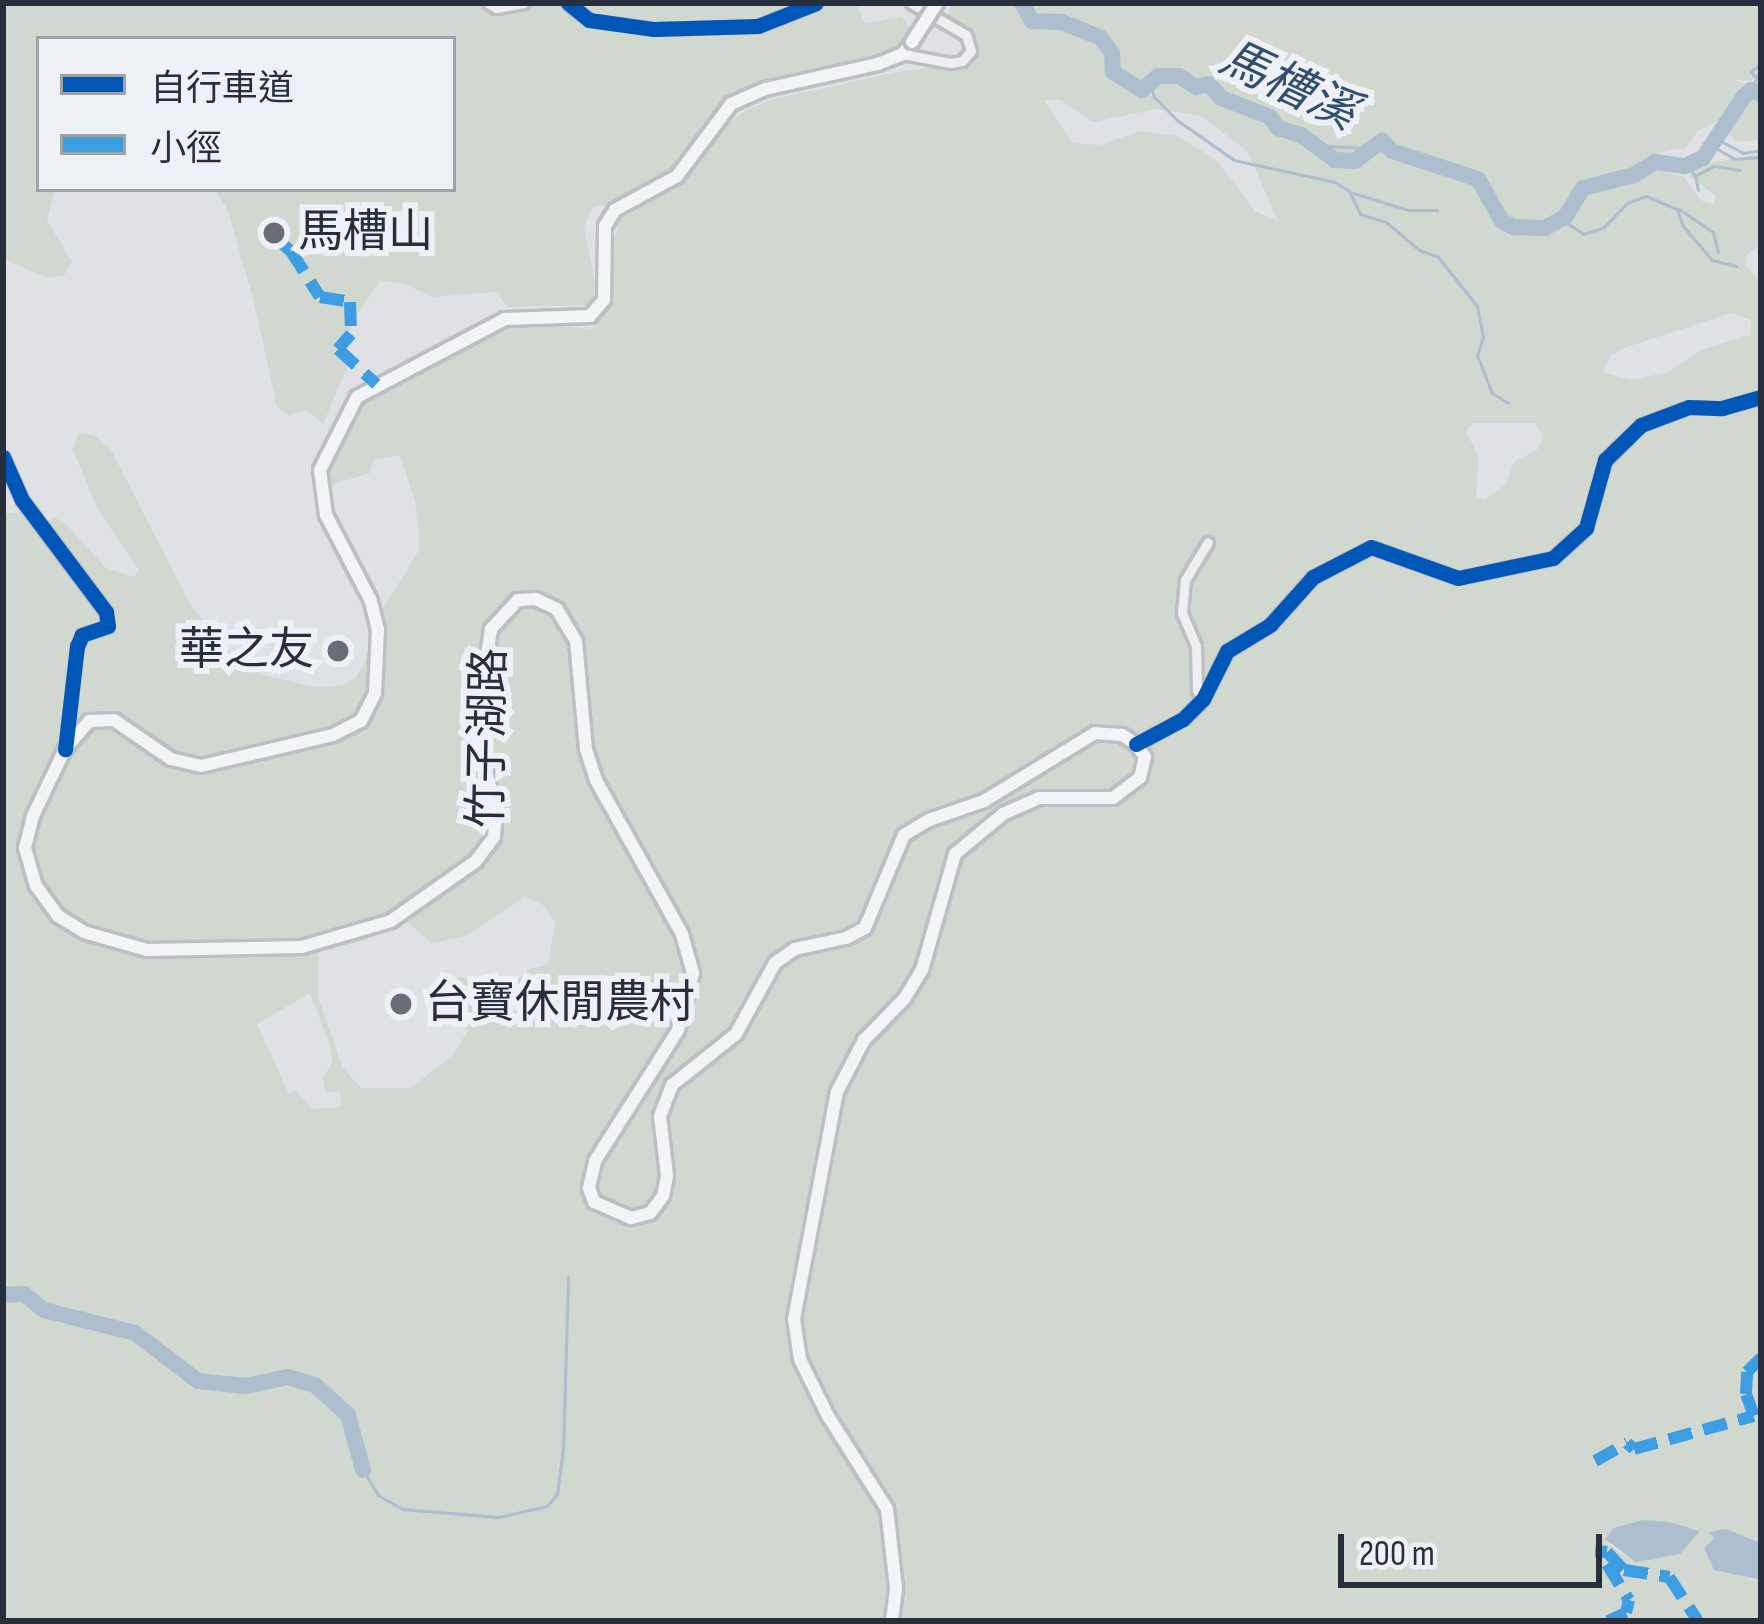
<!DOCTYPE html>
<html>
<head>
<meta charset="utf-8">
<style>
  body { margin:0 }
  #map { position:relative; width:1764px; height:1624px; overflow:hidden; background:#dfe1e4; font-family:"Sofia Sans Condensed","Noto Sans TC",sans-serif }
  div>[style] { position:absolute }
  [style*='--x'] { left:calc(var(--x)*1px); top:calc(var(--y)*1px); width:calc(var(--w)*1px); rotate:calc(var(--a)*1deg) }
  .green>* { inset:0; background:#d0d8d0 }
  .water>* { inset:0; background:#afbece }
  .stream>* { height:3px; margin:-1.5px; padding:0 1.5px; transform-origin:1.5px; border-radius:1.5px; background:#afbece }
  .river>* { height:16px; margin:-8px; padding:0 8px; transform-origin:8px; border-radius:8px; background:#afbece }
  .roads { filter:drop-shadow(3px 0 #bdbfc2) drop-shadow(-3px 0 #bdbfc2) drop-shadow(0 3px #bdbfc2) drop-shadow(0 -3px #bdbfc2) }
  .minor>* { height:9px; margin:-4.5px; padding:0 4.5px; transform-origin:4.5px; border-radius:4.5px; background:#efeff1 }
  .major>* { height:12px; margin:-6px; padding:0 6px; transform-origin:6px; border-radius:6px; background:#f3f4f5 }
  .bridges { filter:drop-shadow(3px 0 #bcbec2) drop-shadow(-3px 0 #bcbec2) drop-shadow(0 3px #bcbec2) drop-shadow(0 -3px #bcbec2) }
  .major-bridge>* { height:12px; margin:-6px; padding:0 6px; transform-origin:6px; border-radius:6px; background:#f3f4f5 }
  .quiet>* { height:12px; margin-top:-6px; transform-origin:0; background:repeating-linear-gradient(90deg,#3d9de2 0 24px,transparent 0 36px) }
  .cycleway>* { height:15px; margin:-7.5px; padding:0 7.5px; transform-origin:7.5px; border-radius:7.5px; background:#0057b8 }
  .dots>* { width:33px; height:33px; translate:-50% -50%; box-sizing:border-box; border:6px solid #edf0f4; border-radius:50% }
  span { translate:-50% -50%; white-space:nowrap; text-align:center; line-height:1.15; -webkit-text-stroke:12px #edf0f4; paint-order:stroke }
  .poi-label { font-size:45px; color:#282f3c }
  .left { translate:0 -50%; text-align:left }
  .right { translate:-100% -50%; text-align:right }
  .street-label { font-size:45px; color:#282f3c }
  .water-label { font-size:48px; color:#344e6e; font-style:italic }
  .frame { position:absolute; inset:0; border:6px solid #282f3c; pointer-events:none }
  .legend { position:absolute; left:36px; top:36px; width:420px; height:156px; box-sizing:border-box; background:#edf0f4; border:3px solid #9ea3aa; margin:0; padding:15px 21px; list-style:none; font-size:36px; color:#282f3c }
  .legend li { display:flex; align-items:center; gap:24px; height:60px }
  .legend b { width:60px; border:3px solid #9ea3aa }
  .scale { position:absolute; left:1338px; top:1534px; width:264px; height:54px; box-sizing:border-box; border:6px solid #282f3c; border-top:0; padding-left:15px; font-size:36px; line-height:42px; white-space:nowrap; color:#282f3c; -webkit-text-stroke:9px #edf0f4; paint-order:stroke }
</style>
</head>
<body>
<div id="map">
  <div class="green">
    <i style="clip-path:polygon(3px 3px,844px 3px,857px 5px,865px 24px,902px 16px,911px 30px,892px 49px,841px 68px,733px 91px,670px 178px,624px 201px,592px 208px,584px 227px,595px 282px,592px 305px,508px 307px,495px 292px,432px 297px,405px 284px,380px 281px,353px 320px,346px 341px,348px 365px,323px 424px,306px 410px,288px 415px,277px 407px,254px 302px,228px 211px,215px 189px,453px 189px,453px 39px,39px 39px,39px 189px,55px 189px,47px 221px,72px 261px,64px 275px,48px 278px,3px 259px)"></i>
    <i style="clip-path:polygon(evenodd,953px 3px,1761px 3px,1761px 81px,1734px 80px,1761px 90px,1761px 140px,1736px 142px,1717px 121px,1698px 131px,1685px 148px,1657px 153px,1649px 160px,1653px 168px,1684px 177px,1702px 201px,1714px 204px,1716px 196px,1689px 176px,1697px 165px,1761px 154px,1761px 243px,1747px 255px,1745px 266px,1761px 281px,1761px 1543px,1726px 1529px,1710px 1532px,1714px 1538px,1704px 1549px,1752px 1581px,1761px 1580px,1761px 1621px,3px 1621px,3px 514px,23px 512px,36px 528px,55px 518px,64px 522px,106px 568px,135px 577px,138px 569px,97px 508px,73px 450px,78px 433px,95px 436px,111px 450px,190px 604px,231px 654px,263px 675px,316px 687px,341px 686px,356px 678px,366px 660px,382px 610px,418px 552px,419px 538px,415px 501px,400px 455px,373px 460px,370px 473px,334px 484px,328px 496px,329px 469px,354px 414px,374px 395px,492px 331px,530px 323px,592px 329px,612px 303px,609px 263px,619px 221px,686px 179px,722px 129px,746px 110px,773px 99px,902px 71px,973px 63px,977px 41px,948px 15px,953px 3px,1044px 100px,1060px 100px,1093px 122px,1156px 109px,1201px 116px,1248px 152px,1278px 221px,1255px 211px,1216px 160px,1178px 136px,1140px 131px,1099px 145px,1072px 143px,1044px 100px,953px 3px,1731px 313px,1751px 320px,1751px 335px,1703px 349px,1668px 372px,1633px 380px,1603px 373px,1610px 356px,1624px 348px,1731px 313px,953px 3px,1473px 423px,1534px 423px,1543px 434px,1538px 449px,1514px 462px,1506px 484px,1485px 500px,1476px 497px,1479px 458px,1466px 431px,1473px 423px,953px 3px,525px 897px,545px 906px,555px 923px,548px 964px,530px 969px,509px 986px,457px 977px,451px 993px,467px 1032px,453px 1055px,411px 1088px,361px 1088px,343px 1068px,318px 997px,319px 952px,366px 940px,406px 921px,432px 943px,466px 936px,525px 897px,953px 3px,310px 993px,331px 1048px,332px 1063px,323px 1077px,325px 1092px,340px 1091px,341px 1107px,313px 1109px,296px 1091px,289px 1094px,257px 1024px,310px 993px,953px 3px,1642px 1520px,1686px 1529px,1697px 1528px,1679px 1554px,1622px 1555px,1609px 1544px,1614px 1528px,1642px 1520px)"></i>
  </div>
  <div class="water">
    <i style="clip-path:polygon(1642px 1520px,1669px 1522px,1700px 1531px,1680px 1554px,1636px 1562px,1605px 1539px,1614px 1528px)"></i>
    <i style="clip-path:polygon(1726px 1529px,1761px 1543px,1761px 1580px,1714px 1570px,1704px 1548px,1714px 1538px,1709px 1532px)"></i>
  </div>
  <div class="stream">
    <i style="--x:1761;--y:12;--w:3;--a:90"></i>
    <i style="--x:1755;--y:77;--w:7;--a:-124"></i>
    <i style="--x:1751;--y:71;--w:11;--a:-34"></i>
    <i style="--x:1760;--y:65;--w:30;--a:-88"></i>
    <i style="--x:1150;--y:83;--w:15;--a:74"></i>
    <i style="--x:1154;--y:97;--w:33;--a:45"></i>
    <i style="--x:1177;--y:120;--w:70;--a:35.1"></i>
    <i style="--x:1234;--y:160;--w:103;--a:12.3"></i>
    <i style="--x:1335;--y:182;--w:17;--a:33"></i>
    <i style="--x:1349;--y:191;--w:25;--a:64"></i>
    <i style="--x:1360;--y:214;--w:27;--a:17"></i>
    <i style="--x:1386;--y:222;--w:43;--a:40.3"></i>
    <i style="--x:1419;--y:250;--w:20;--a:20"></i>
    <i style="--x:1438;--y:257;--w:63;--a:51.5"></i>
    <i style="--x:1477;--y:306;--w:32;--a:79"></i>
    <i style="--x:1483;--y:337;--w:19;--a:108"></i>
    <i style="--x:1477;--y:355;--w:41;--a:68.5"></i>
    <i style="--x:1492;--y:393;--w:19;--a:32"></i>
    <i style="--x:1751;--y:90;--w:24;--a:-66"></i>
    <i style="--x:1715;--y:138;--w:32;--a:28"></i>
    <i style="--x:1743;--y:153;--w:18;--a:-9"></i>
    <i style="--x:1711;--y:145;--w:27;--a:31"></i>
    <i style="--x:1734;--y:159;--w:27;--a:-4"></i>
    <i style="--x:1320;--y:152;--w:11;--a:-34"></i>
    <i style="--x:1329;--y:146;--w:37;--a:3"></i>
    <i style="--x:1687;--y:165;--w:14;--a:54"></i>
    <i style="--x:1695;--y:176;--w:21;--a:-28"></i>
    <i style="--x:1714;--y:166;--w:26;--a:9"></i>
    <i style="--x:1695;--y:176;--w:14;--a:78"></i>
    <i style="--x:1353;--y:193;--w:58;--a:17.2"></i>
    <i style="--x:1408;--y:210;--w:29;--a:0"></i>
    <i style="--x:1679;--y:209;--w:41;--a:34.1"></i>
    <i style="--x:1713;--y:232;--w:21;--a:76"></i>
    <i style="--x:1561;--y:219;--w:27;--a:34"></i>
    <i style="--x:1583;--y:234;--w:22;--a:-18"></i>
    <i style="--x:1604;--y:227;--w:33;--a:-46"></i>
    <i style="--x:1627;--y:203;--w:20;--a:-20"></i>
    <i style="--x:1646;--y:196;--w:34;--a:23"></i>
    <i style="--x:1677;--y:209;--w:18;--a:71"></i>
    <i style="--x:1683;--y:226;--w:45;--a:49.5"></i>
    <i style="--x:1712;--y:260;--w:25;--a:14"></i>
    <i style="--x:363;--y:1470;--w:29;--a:59"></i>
    <i style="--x:378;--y:1495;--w:28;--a:30"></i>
    <i style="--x:402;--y:1509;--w:97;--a:4.7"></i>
    <i style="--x:499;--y:1517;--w:49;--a:-12.9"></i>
    <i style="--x:547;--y:1506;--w:16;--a:-50"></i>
    <i style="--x:557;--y:1494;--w:45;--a:-82.4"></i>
    <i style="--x:563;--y:1449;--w:172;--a:-88.3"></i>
  </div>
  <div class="river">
    <i style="--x:1022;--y:3;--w:21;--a:61"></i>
    <i style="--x:1032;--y:21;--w:30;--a:2"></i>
    <i style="--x:1062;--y:22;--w:42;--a:22.3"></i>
    <i style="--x:1101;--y:38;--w:19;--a:54"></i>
    <i style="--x:1112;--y:53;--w:19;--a:87"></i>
    <i style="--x:1113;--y:72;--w:34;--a:32"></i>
    <i style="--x:1142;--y:90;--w:21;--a:-41"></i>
    <i style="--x:1158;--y:76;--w:21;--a:0"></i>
    <i style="--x:1179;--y:76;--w:20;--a:33"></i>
    <i style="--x:1196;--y:87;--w:13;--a:-13"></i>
    <i style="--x:1209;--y:84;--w:18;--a:49"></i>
    <i style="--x:1221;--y:98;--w:53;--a:21.2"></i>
    <i style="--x:1270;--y:117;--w:14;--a:54"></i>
    <i style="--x:1278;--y:128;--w:24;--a:17"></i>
    <i style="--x:1301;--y:135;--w:42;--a:36.3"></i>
    <i style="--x:1335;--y:160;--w:20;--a:3"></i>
    <i style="--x:1355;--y:161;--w:34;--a:-37"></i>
    <i style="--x:1382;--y:141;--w:14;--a:45"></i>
    <i style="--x:1392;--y:151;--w:90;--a:18"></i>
    <i style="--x:1478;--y:179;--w:48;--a:60.3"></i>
    <i style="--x:1502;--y:221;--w:13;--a:29"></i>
    <i style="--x:1513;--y:227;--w:32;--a:2"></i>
    <i style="--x:1545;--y:228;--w:23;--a:-29"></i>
    <i style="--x:1565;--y:217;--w:34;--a:-58"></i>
    <i style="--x:1583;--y:188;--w:53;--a:-14.3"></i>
    <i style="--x:1634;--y:175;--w:25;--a:-32"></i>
    <i style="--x:1655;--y:162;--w:30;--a:8"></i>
    <i style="--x:1685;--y:166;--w:20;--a:-24"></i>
    <i style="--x:1703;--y:158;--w:74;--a:-56.5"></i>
    <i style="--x:1744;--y:96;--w:9;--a:-41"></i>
    <i style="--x:1751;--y:90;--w:11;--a:22"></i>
    <i style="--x:3;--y:1295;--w:21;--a:-3"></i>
    <i style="--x:24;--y:1294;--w:26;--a:39"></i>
    <i style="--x:44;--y:1310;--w:94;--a:14.2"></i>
    <i style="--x:135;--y:1333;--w:79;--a:37.3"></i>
    <i style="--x:198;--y:1381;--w:48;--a:5.9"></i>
    <i style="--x:246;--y:1386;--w:43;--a:-12.1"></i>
    <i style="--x:288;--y:1377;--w:28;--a:17"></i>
    <i style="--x:315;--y:1385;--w:45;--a:42.3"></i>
    <i style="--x:348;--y:1415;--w:57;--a:74.7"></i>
  </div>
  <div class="roads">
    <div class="minor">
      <i style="--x:488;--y:3;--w:9;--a:32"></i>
      <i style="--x:496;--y:8;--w:28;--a:-10"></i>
      <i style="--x:568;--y:3;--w:27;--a:39"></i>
      <i style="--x:589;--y:20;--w:66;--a:7.9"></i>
      <i style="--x:654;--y:29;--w:104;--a:-1.7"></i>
      <i style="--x:758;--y:26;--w:62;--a:-21.6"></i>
      <i style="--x:903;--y:54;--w:48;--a:10.8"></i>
      <i style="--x:950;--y:63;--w:12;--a:-9"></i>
      <i style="--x:962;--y:61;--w:13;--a:-48"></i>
      <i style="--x:971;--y:51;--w:17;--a:-107"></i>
      <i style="--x:966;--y:35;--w:64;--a:-149.8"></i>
      <i style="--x:3;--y:457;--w:47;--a:66.2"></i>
      <i style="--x:22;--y:500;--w:140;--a:53.1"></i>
      <i style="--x:106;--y:612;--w:14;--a:82"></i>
      <i style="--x:108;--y:626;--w:28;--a:161"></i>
      <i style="--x:82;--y:635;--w:12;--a:114"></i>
      <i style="--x:77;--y:646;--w:104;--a:96.6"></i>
      <i style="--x:1203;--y:699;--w:11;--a:-124"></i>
      <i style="--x:1197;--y:690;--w:44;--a:-91.3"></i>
      <i style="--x:1196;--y:646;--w:36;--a:-113"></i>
      <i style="--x:1182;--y:613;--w:33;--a:-85"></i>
      <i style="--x:1185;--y:580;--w:44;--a:-58.8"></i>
      <i style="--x:1136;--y:744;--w:53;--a:-28"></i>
      <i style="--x:1183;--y:719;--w:28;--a:-45"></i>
      <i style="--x:1203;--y:699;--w:54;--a:-63.4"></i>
      <i style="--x:1227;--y:651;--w:50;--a:-31.2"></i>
      <i style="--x:1270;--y:625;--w:64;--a:-48.1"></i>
      <i style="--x:1313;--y:577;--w:65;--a:-27.3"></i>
      <i style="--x:1371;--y:547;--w:92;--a:19.6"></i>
      <i style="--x:1458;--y:578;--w:97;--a:-11.9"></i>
      <i style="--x:1553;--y:558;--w:45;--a:-42.3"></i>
      <i style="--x:1586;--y:528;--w:71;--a:-74.4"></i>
      <i style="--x:1605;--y:460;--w:50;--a:-44.2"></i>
      <i style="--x:1641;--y:425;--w:51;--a:-20.6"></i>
      <i style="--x:1689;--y:407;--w:33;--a:2"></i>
      <i style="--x:1722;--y:408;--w:41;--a:-15.8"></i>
    </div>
    <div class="major">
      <i style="--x:892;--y:1621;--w:33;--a:-83"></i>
      <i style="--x:896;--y:1588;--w:80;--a:-96.5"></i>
      <i style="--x:887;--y:1509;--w:110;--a:-122.4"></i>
      <i style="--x:828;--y:1416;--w:64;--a:-116.2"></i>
      <i style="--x:800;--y:1359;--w:40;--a:-98.5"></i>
      <i style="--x:794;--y:1319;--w:231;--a:-79.3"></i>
      <i style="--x:837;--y:1092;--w:59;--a:-62.6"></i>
      <i style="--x:864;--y:1040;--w:59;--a:-45.7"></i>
      <i style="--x:905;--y:998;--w:33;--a:-59"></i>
      <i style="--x:922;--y:970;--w:121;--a:-74.1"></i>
      <i style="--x:955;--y:854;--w:62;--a:-39.8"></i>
      <i style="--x:1003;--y:814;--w:39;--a:-24"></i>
      <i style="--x:1039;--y:798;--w:74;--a:0"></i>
      <i style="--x:1113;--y:798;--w:34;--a:-37"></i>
      <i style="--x:1140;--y:778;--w:22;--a:-77"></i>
      <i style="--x:1145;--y:757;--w:16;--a:-125"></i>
      <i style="--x:1136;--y:744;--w:17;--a:-147"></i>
      <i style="--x:1122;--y:735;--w:27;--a:-176"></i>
      <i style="--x:1095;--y:733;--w:130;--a:148.5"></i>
      <i style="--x:984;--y:801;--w:58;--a:160.9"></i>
      <i style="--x:929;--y:820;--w:29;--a:149"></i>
      <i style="--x:904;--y:835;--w:101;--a:112.8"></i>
      <i style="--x:865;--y:928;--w:21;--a:152"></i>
      <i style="--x:846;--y:938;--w:52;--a:167.8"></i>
      <i style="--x:795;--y:949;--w:24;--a:145"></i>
      <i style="--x:775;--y:963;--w:81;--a:118.8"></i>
      <i style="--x:736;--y:1034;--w:82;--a:141.4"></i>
      <i style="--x:672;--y:1085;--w:33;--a:111"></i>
      <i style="--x:660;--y:1116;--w:60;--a:83.3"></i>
      <i style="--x:667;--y:1176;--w:20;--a:101"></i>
      <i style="--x:663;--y:1196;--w:21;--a:127"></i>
      <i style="--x:650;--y:1213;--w:20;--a:165"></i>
      <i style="--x:631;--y:1218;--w:40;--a:-156.6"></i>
      <i style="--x:594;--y:1202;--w:15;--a:-110"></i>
      <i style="--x:589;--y:1188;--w:28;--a:-77"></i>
      <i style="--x:595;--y:1161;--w:155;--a:-57.6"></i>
      <i style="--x:678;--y:1030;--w:59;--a:-75.3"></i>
      <i style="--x:693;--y:973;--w:41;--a:-105.8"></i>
      <i style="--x:682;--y:934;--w:176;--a:-119.2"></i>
      <i style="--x:596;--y:780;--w:33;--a:-108"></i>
      <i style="--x:586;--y:749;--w:108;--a:-95.3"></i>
      <i style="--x:576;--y:641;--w:37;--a:-121"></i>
      <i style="--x:557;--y:609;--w:23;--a:-155"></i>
      <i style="--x:536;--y:599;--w:18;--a:177"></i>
      <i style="--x:518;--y:600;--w:40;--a:133"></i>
      <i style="--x:491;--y:629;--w:69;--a:98.4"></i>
      <i style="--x:481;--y:697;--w:52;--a:91.1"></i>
      <i style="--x:480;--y:749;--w:62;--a:75.1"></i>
      <i style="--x:496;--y:809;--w:28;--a:94"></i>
      <i style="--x:494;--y:837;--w:30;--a:127"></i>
      <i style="--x:476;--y:861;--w:104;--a:144.8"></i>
      <i style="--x:391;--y:921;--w:93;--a:163.7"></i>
      <i style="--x:302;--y:947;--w:155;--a:178.9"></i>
      <i style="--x:147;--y:950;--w:66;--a:-164.1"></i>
      <i style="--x:84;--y:932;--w:31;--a:-148"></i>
      <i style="--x:58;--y:916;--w:37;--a:-126"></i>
      <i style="--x:36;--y:886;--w:40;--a:-106"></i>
      <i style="--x:25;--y:848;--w:33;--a:-76"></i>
      <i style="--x:33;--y:816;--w:74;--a:-64.5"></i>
      <i style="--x:65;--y:749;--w:37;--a:-49"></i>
      <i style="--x:89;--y:721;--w:25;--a:-2"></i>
      <i style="--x:114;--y:720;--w:69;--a:34.4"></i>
      <i style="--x:171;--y:759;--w:31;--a:13"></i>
      <i style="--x:201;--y:766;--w:136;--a:-13.2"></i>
      <i style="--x:333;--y:735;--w:31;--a:-27"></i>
      <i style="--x:361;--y:721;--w:31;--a:-63"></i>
      <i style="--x:375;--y:693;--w:63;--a:-87.3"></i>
      <i style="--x:378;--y:630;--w:30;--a:-104"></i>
      <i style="--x:371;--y:601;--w:97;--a:-117.6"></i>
      <i style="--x:326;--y:515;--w:45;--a:-97.6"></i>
      <i style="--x:320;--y:470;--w:82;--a:-63.1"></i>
      <i style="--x:357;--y:397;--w:167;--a:-27.8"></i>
      <i style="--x:505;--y:319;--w:85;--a:-2"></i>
      <i style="--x:590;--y:316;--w:21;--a:-49"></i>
      <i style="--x:604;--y:300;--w:74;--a:-89.2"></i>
      <i style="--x:605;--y:226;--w:19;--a:-58"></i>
      <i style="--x:615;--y:210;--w:71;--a:-28.7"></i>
      <i style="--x:677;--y:176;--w:90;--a:-53.1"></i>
      <i style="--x:731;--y:104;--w:37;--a:-24"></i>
      <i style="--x:765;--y:89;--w:116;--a:-12.5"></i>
      <i style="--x:878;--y:64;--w:27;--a:-22"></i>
      <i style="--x:903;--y:54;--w:15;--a:-53"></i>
    </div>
  </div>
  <div class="bridges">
    <div class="major-bridge">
      <i style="--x:912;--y:42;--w:46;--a:-57.3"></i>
    </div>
  </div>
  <div class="quiet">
    <i style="--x:273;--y:236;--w:23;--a:40"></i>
    <i style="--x:291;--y:251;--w:54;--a:57.8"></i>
    <i style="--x:320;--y:297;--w:30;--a:9"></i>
    <i style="--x:350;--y:302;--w:32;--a:88"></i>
    <i style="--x:351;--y:334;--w:20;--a:131"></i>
    <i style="--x:338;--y:349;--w:52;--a:42.6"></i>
    <i style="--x:1595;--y:1461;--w:37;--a:-29"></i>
    <i style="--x:1627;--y:1443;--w:9;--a:41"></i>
    <i style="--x:1634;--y:1449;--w:124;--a:-15.4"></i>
    <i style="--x:1754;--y:1416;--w:23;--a:-110"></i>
    <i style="--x:1746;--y:1394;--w:22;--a:-87"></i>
    <i style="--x:1747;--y:1372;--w:20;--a:-45"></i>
    <i style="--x:1595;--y:1551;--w:12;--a:5"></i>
    <i style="--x:1607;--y:1552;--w:25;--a:47"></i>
    <i style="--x:1624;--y:1570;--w:46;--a:8.8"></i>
    <i style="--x:1669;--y:1577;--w:53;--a:56.6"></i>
    <i style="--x:1607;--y:1564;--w:42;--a:58.6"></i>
    <i style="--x:1629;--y:1600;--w:13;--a:103"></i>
    <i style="--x:1626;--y:1613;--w:20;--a:156"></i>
  </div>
  <div class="cycleway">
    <i style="--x:568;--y:3;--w:27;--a:39"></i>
    <i style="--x:589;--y:20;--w:66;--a:7.9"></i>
    <i style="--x:654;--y:29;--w:104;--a:-1.7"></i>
    <i style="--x:758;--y:26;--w:62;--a:-21.6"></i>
    <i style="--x:3;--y:457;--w:47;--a:66.2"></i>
    <i style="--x:22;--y:500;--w:140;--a:53.1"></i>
    <i style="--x:106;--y:612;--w:14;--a:82"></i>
    <i style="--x:108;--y:626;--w:28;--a:161"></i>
    <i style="--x:82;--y:635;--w:12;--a:114"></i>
    <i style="--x:77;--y:646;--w:104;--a:96.6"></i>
    <i style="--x:1136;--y:744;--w:53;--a:-28"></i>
    <i style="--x:1183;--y:719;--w:28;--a:-45"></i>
    <i style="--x:1203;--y:699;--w:54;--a:-63.4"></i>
    <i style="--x:1227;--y:651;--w:50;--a:-31.2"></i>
    <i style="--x:1270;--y:625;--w:64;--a:-48.1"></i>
    <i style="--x:1313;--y:577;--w:65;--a:-27.3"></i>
    <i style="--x:1371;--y:547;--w:92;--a:19.6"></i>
    <i style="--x:1458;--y:578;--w:97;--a:-11.9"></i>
    <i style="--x:1553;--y:558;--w:45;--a:-42.3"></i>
    <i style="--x:1586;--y:528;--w:71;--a:-74.4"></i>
    <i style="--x:1605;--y:460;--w:50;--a:-44.2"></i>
    <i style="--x:1641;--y:425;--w:51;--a:-20.6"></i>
    <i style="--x:1689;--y:407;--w:33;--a:2"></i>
    <i style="--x:1722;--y:408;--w:41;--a:-15.8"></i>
  </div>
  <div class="dots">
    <i style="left:274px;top:233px;background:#686d77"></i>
    <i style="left:338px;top:651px;background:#686d77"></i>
    <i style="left:401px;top:1004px;background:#686d77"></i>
  </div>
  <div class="poi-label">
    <span class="left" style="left:298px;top:233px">馬槽山</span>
    <span class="right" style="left:314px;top:651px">華之友</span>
    <span class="left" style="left:425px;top:1004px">台寶休閒農村</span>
  </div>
  <div class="street-label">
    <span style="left:489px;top:738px;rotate:-89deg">竹子湖路</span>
  </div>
  <div class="water-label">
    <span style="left:1288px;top:86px;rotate:25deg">馬槽溪</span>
  </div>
  <div class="frame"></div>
  <ul class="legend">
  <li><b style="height:15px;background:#0057b8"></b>自行車道</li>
  <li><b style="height:15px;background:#3d9de2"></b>小徑</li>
  </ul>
  <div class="scale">200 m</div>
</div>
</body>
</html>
